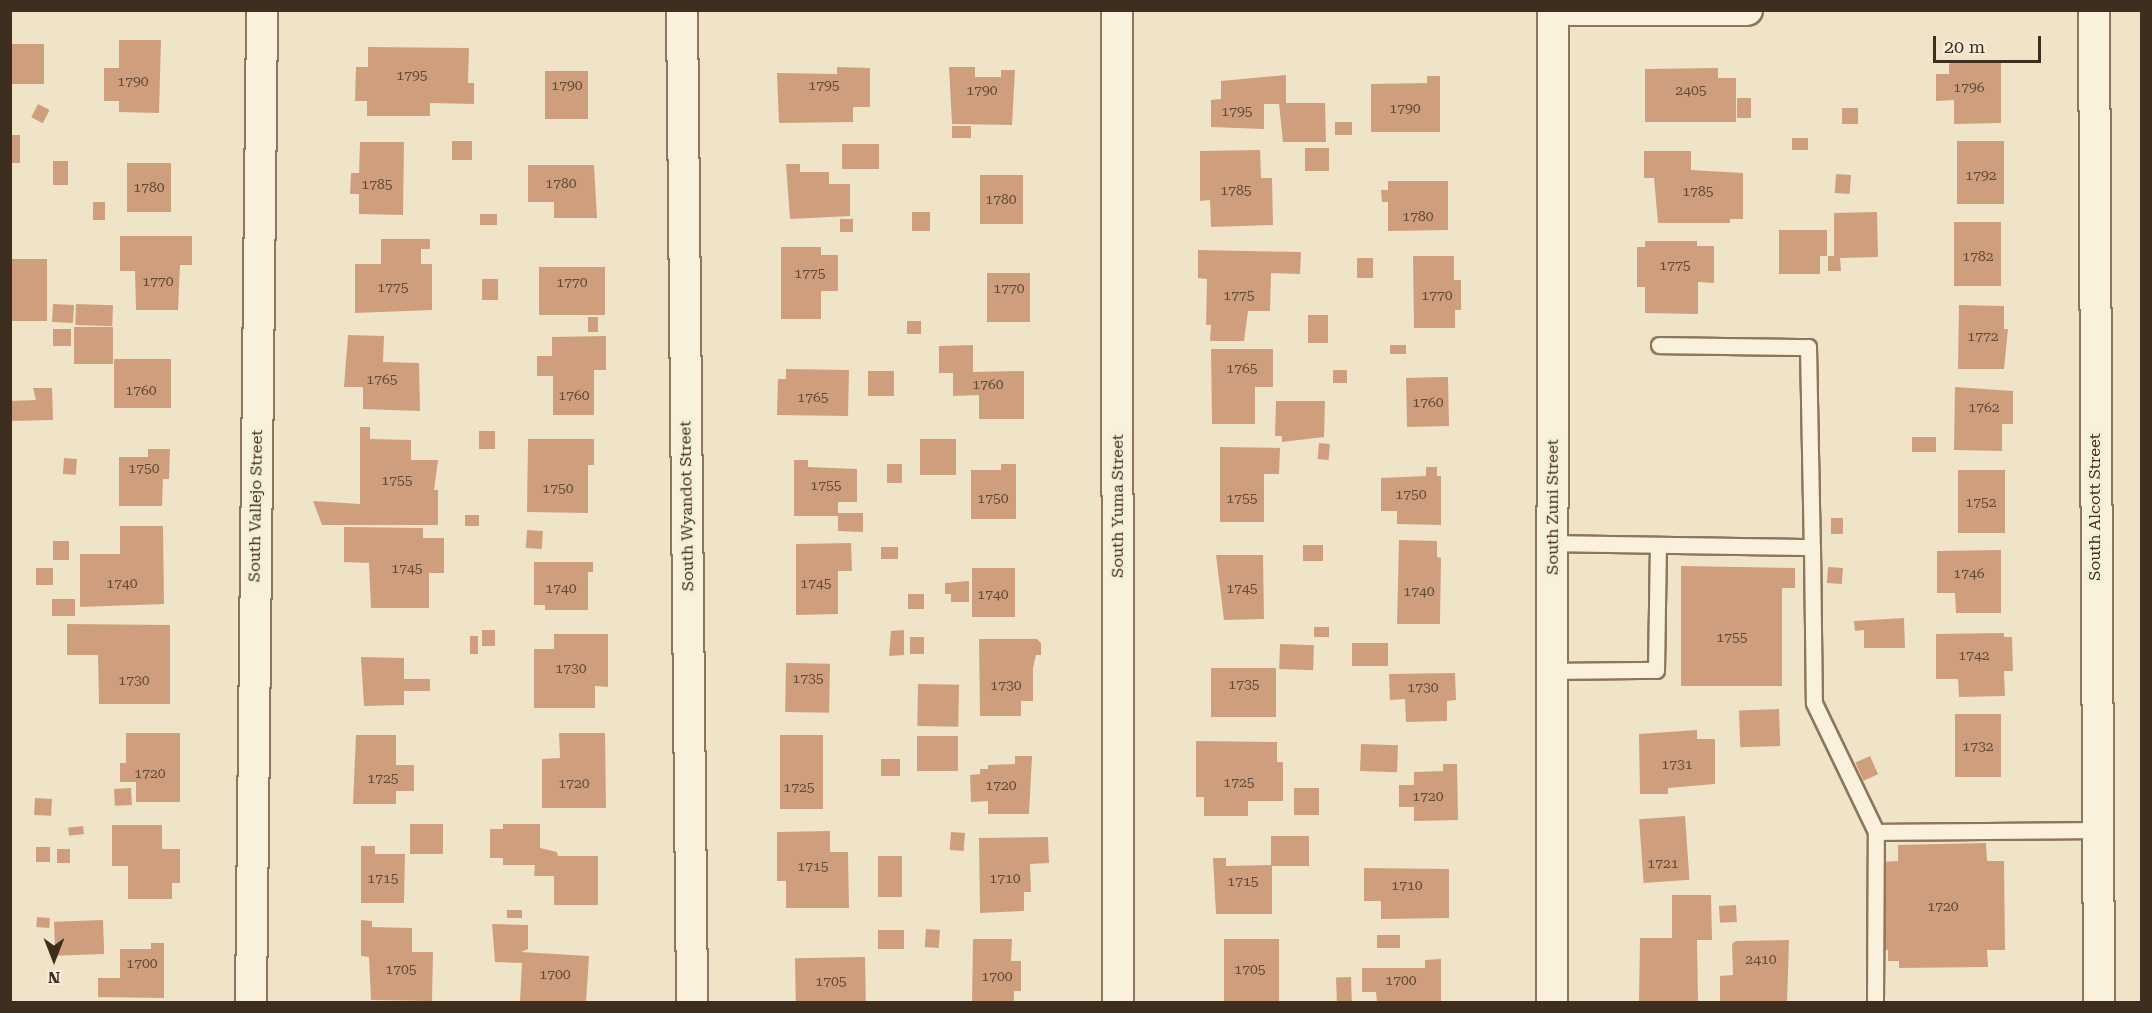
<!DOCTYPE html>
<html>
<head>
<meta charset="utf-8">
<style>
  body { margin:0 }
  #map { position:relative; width:2152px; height:1013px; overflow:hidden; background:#f0e4c8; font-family:"Roboto Serif",serif }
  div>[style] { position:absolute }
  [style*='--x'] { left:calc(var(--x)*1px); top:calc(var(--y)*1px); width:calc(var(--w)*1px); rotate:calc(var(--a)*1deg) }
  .building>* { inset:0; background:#cf9f7d; transform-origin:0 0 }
  .roads { filter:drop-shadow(2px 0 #8d765c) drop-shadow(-2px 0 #8d765c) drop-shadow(0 2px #8d765c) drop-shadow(0 -2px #8d765c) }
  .lane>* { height:15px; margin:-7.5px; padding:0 7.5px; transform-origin:7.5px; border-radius:7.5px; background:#faf1dc }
  .street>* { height:30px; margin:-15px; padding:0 15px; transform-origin:15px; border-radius:15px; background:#faf1dc }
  span { translate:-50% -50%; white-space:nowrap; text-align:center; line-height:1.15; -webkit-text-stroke:6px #f7eed8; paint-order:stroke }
  .number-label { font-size:14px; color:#624a37 }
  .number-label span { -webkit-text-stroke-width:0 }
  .street-label { font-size:16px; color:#3d2e20 }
  .frame { position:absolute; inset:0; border:12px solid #3d2e20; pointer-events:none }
  .north { position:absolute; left:24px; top:929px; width:60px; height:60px; -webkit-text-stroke:4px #f7eed8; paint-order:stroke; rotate:180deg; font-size:16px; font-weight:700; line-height:24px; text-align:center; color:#3d2e20 }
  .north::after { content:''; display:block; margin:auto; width:21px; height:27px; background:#3d2e20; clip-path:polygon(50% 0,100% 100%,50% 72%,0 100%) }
  .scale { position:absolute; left:1933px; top:36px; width:108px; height:27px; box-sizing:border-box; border:3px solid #3d2e20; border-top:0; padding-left:8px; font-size:18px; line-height:21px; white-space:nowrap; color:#3d2e20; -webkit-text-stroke:4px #f7eed8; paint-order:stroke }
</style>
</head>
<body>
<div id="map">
  <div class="building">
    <i style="clip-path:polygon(119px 40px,161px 40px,159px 113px,119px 112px,119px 101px,104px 101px,104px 68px,119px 68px)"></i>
    <i style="left:10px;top:44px;width:34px;height:40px"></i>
    <i style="clip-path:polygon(368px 47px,469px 48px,468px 83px,474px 83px,474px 104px,430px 103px,430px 116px,367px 116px,367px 101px,355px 101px,356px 67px,368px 67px)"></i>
    <i style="clip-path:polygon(2001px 60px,2001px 123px,1954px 124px,1954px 100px,1936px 101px,1936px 74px,1949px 74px,1949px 64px,1954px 61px)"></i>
    <i style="clip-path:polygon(837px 67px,870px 68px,870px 107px,853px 107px,853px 122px,779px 123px,777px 73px,837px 74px)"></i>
    <i style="clip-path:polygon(949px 67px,975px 67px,975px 77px,1001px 77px,1001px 70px,1015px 70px,1012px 125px,952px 124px)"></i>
    <i style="clip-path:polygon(1718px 68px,1718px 78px,1736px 78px,1736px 122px,1645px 122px,1645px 69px)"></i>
    <i style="left:545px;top:71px;width:43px;height:48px"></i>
    <i style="clip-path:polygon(1286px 75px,1286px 103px,1325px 103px,1326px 142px,1283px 142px,1279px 104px,1264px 104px,1264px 129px,1211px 127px,1211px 100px,1221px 99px,1221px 81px)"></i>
    <i style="clip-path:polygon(1427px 76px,1440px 76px,1440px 132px,1371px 132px,1371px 84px,1427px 83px)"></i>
    <i style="left:1751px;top:98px;width:20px;height:14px;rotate:90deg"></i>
    <i style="left:38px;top:104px;width:13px;height:15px;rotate:27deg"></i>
    <i style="left:1842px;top:108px;width:16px;height:16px"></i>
    <i style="left:1335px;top:122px;width:17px;height:13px"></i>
    <i style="left:952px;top:126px;width:19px;height:12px"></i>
    <i style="left:10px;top:135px;width:10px;height:28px"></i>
    <i style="left:1792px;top:138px;width:16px;height:12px"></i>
    <i style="left:452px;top:141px;width:20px;height:19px"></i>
    <i style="left:1957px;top:141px;width:47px;height:63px"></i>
    <i style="clip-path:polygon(360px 142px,404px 142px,403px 215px,359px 214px,359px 194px,350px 194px,351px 173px,359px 173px)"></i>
    <i style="left:842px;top:144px;width:37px;height:25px"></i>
    <i style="left:1305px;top:148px;width:24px;height:23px"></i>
    <i style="clip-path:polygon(1260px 150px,1261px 178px,1272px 178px,1273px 225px,1211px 227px,1210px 200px,1200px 201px,1200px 151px)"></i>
    <i style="clip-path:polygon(1644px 151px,1691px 151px,1691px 170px,1743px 173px,1743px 219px,1730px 219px,1730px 223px,1658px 223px,1654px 178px,1644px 178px)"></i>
    <i style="left:53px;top:161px;width:15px;height:24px"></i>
    <i style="left:127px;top:163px;width:44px;height:49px"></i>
    <i style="clip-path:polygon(786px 164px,800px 164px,800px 172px,829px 172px,829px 184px,850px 184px,850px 216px,790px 219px)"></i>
    <i style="clip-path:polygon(528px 165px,594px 165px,597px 218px,554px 218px,554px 202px,528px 202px)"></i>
    <i style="left:1836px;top:174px;width:15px;height:19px;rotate:4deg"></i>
    <i style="left:980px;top:175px;width:43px;height:49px"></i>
    <i style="clip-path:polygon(1388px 181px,1448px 181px,1448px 230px,1388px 231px,1388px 202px,1382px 202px,1381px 190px,1388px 190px)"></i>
    <i style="left:93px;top:202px;width:12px;height:18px"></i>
    <i style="left:912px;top:212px;width:18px;height:19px"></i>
    <i style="clip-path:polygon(1877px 212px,1878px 257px,1840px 258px,1841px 271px,1828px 271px,1828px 256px,1834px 256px,1834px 213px)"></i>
    <i style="left:480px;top:214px;width:17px;height:11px"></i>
    <i style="left:840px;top:219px;width:13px;height:13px"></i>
    <i style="left:1954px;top:222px;width:47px;height:64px"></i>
    <i style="clip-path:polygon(1779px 230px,1827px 230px,1827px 256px,1820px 256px,1820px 274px,1779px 274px)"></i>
    <i style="clip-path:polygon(120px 236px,192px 236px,192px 265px,180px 265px,178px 310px,136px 310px,135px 271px,120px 271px)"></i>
    <i style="clip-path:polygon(381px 239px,430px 239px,430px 249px,421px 249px,421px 264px,432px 264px,432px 310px,355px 313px,355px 264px,381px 264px)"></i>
    <i style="clip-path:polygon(1645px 241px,1697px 241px,1697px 246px,1714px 246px,1714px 283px,1698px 282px,1698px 314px,1645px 313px,1645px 287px,1637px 287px,1637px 247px,1645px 247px)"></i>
    <i style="clip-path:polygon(781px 247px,821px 247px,821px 255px,838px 255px,838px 291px,821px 291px,821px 319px,781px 319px)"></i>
    <i style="clip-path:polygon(1198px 250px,1301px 252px,1300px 274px,1271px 273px,1270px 311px,1248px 311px,1244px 341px,1210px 341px,1211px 325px,1206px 325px,1207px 279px,1198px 278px)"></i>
    <i style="clip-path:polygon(1413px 256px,1454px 256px,1454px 280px,1461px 280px,1461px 310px,1455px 310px,1455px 328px,1414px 328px)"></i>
    <i style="left:1357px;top:258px;width:16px;height:20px"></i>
    <i style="left:10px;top:259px;width:37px;height:62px"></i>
    <i style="left:539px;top:267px;width:66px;height:48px"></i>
    <i style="left:987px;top:273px;width:43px;height:49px"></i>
    <i style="left:482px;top:279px;width:16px;height:21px"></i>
    <i style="left:53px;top:304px;width:21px;height:18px;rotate:3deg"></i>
    <i style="left:76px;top:304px;width:37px;height:21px;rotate:2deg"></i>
    <i style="clip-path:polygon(1959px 305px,2004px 306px,2004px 329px,2008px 329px,2004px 369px,1958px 369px)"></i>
    <i style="left:1308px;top:315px;width:20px;height:28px"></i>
    <i style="left:588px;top:317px;width:10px;height:15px"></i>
    <i style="left:907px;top:321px;width:14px;height:13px"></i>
    <i style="left:74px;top:327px;width:39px;height:37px"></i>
    <i style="left:53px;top:329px;width:18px;height:17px"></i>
    <i style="clip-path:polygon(348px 335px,384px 336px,383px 362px,419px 363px,420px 411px,363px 409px,363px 387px,344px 387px)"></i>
    <i style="clip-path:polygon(606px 336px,606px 370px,594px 370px,594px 415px,553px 415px,553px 376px,537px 376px,537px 356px,552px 356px,552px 337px)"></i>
    <i style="clip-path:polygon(973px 345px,973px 372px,1024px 371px,1024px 419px,979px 419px,979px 395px,953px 396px,953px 373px,939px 373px,939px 346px)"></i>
    <i style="left:1406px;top:345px;width:9px;height:16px;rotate:90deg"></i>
    <i style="clip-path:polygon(1211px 349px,1273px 349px,1273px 387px,1255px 387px,1255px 424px,1212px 424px)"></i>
    <i style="left:171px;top:359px;width:49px;height:57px;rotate:90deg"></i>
    <i style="clip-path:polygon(786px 369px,849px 370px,848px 416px,777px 415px,778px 379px,786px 379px)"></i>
    <i style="left:1333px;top:370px;width:14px;height:13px"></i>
    <i style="left:894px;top:371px;width:25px;height:26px;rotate:90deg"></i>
    <i style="clip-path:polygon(1443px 377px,1448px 377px,1449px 426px,1407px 427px,1406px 378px)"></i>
    <i style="clip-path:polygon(1955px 387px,2013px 391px,2013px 424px,2002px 424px,2002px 451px,1954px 450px)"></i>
    <i style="clip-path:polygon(33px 388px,52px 388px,53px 420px,10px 421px,10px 401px,36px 400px)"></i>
    <i style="clip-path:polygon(1276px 401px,1325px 401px,1324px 437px,1282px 442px,1282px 436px,1275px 436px)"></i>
    <i style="clip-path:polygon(360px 427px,370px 427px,370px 439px,411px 440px,411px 460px,438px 460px,434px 490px,438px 490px,438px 525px,322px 525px,313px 501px,360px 504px)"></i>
    <i style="left:479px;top:431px;width:16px;height:18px"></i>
    <i style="left:1936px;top:437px;width:15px;height:24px;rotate:90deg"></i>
    <i style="clip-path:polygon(528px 439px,594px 439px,594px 465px,588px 465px,588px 513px,527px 512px)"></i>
    <i style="left:920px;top:439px;width:36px;height:36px"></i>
    <i style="left:1319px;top:443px;width:11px;height:16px;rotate:5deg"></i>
    <i style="clip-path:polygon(1220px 447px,1280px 448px,1279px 474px,1264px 474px,1264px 522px,1220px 522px)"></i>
    <i style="clip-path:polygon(148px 449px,170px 449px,169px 479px,163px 479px,162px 506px,119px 506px,119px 457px,148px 457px)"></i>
    <i style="left:64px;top:458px;width:13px;height:16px;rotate:4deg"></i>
    <i style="clip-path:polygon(794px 460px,808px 460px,808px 467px,857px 469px,857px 502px,838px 502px,838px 513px,863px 513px,863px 532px,838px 531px,838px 516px,794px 516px)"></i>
    <i style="left:887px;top:464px;width:15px;height:19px"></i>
    <i style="clip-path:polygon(1001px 464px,1016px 464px,1016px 519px,971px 519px,971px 470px,1001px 470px)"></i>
    <i style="clip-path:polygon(1426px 467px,1437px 467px,1437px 476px,1441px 476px,1441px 525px,1397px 524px,1397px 511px,1381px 511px,1381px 478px,1426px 476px)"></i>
    <i style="left:1958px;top:470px;width:47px;height:63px"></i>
    <i style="left:465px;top:515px;width:14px;height:11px"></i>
    <i style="left:1831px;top:518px;width:12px;height:16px"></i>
    <i style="clip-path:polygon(120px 526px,163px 526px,164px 604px,80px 607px,80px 554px,120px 554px)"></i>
    <i style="clip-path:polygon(344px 527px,423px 528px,423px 538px,444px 538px,444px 573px,429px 573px,429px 608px,371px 608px,369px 563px,344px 562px)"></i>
    <i style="left:527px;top:530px;width:16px;height:18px;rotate:4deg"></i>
    <i style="clip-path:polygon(1399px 540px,1437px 541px,1437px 557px,1441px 558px,1440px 624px,1397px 624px)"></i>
    <i style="left:53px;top:541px;width:16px;height:19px"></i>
    <i style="clip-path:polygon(851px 543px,852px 571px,838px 571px,838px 614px,796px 615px,796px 544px)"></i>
    <i style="left:1303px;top:545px;width:20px;height:16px"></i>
    <i style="left:881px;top:547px;width:17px;height:12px"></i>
    <i style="clip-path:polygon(2001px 550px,2001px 613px,1956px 613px,1955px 593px,1937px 593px,1937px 551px)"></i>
    <i style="clip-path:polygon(1216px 555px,1263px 555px,1264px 619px,1224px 620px)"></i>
    <i style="clip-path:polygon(534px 562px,593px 562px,593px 572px,588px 572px,588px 610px,545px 610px,545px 605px,534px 605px)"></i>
    <i style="clip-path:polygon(1681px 566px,1795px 568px,1795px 588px,1782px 588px,1782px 686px,1681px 686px)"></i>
    <i style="left:1828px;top:567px;width:15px;height:16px;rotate:4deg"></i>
    <i style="left:53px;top:568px;width:17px;height:17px;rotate:90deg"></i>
    <i style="left:972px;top:568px;width:43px;height:49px"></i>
    <i style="clip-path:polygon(969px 581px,969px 602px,951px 602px,951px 594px,945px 594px,945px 583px)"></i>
    <i style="left:908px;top:594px;width:16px;height:15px"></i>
    <i style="left:52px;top:599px;width:23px;height:17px"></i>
    <i style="clip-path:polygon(1904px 618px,1905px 648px,1864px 648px,1864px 630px,1855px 631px,1854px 621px)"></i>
    <i style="clip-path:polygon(67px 624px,170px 625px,170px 704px,99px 704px,98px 655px,67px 655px)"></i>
    <i style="left:1314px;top:627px;width:15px;height:10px"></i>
    <i style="left:482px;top:630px;width:13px;height:16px"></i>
    <i style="clip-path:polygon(904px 630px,904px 655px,889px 656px,891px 631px)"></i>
    <i style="clip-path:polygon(2004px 633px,2004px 637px,2012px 637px,2013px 671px,2004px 671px,2005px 696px,1959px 697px,1958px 679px,1936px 679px,1936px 634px)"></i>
    <i style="clip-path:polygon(554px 634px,608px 634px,608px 687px,595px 686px,595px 708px,534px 708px,534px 649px,554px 649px)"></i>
    <i style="left:470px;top:636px;width:8px;height:18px"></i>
    <i style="left:910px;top:637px;width:14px;height:17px"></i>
    <i style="clip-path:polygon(979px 639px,1037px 639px,1041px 643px,1041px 655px,1036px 655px,1033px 668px,1033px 701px,1021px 701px,1021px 716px,980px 716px)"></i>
    <i style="left:1352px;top:643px;width:36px;height:23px"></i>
    <i style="left:1280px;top:644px;width:34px;height:25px;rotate:2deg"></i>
    <i style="clip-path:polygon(361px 657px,404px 658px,404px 679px,430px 679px,430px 691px,404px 691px,404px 705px,364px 706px)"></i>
    <i style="left:786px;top:663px;width:44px;height:49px;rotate:1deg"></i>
    <i style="left:1276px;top:668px;width:49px;height:65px;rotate:90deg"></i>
    <i style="clip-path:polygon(1455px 673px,1456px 700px,1447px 701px,1447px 721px,1406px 722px,1405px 699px,1390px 700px,1389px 674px)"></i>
    <i style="left:918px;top:684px;width:41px;height:42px;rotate:1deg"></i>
    <i style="left:1779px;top:709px;width:37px;height:40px;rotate:88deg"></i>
    <i style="left:1955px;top:714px;width:46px;height:63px"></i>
    <i style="clip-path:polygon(1697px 730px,1697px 739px,1715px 739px,1715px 784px,1668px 788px,1668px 794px,1640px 794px,1639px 734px)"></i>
    <i style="clip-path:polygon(126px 733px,180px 733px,180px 802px,136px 802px,136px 782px,120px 782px,120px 763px,126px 763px)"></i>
    <i style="clip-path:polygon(559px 733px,605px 733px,606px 808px,542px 808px,542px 759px,560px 758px)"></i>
    <i style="clip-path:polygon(356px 735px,396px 735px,396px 765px,414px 765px,414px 791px,396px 791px,396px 804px,353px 804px)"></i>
    <i style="left:780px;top:735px;width:43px;height:74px"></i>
    <i style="left:917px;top:736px;width:41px;height:35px"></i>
    <i style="clip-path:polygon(1196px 741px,1277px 742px,1277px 762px,1283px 762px,1283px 801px,1248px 801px,1248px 816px,1204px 816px,1204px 797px,1196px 797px)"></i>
    <i style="left:1361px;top:744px;width:37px;height:27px;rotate:2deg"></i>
    <i style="clip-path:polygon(1015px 756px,1032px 756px,1029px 814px,988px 814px,988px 801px,971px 802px,970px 775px,980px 774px,980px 769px,988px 769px,988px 765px,1015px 764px)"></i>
    <i style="left:1870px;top:756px;width:20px;height:16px;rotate:66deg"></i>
    <i style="left:881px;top:759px;width:19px;height:17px"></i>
    <i style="clip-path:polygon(1443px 764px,1457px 764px,1458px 820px,1414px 821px,1414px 807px,1399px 807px,1399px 785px,1414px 785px,1414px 772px,1443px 771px)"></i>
    <i style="left:131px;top:788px;width:17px;height:17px;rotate:87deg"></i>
    <i style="left:1294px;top:788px;width:25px;height:27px"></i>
    <i style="left:35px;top:798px;width:17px;height:17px;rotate:3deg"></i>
    <i style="left:1685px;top:816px;width:64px;height:46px;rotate:86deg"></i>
    <i style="left:410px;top:824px;width:33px;height:30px"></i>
    <i style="clip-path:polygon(503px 824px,540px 824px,540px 848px,557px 852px,558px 856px,598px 856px,598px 905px,554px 905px,554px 876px,534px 876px,535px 865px,503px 865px,503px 858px,490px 858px,490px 829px,503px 829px)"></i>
    <i style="clip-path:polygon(112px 825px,162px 825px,162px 849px,180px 849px,180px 883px,172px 883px,172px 899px,128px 899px,128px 866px,112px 866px)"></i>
    <i style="left:83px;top:826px;width:8px;height:15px;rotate:83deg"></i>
    <i style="clip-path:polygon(830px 831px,830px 852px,848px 852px,849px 908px,786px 908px,786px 881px,777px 881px,777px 832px)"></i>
    <i style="left:951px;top:832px;width:14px;height:18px;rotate:4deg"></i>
    <i style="clip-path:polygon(1271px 836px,1309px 836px,1309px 866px,1272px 866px,1272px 914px,1216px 914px,1213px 858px,1226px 858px,1226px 866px,1271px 865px)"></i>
    <i style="clip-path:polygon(1048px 837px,1049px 863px,1030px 864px,1031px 892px,1024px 892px,1024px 911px,980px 913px,979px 838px)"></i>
    <i style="clip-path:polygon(1986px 843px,1987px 861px,2004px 861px,2005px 950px,1987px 950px,1988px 967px,1899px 968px,1899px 961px,1888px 961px,1888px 950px,1881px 950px,1880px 862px,1898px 861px,1898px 845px)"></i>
    <i style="clip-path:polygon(361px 846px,375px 846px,375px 854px,405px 854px,404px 903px,361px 903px)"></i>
    <i style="left:36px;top:847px;width:14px;height:15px"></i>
    <i style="left:57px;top:849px;width:13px;height:14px"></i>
    <i style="left:878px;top:856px;width:24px;height:41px"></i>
    <i style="clip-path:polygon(1364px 868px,1449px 869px,1449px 918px,1381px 919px,1381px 901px,1364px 901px)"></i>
    <i style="clip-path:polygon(1672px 895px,1711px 895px,1712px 940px,1697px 940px,1698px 1002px,1639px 1002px,1640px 938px,1672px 938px)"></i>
    <i style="left:1736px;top:905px;width:17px;height:17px;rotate:87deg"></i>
    <i style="left:507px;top:910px;width:15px;height:8px"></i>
    <i style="left:37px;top:917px;width:13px;height:10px;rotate:4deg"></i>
    <i style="left:103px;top:920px;width:34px;height:49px;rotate:88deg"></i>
    <i style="clip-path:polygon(361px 920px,372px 921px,372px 927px,412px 928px,412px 952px,433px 952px,432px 1001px,371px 1000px,369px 957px,361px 956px)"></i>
    <i style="clip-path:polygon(492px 924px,528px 925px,528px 949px,521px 952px,589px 956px,586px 1002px,520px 1002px,522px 963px,495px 962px)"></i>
    <i style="left:926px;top:929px;width:14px;height:18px;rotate:4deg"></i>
    <i style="left:904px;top:930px;width:19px;height:26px;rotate:90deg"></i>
    <i style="left:1377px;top:935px;width:23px;height:13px"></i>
    <i style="clip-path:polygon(973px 939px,1012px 939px,1011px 961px,1021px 961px,1021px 991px,1014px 991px,1014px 1002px,972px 1002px)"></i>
    <i style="left:1224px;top:939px;width:55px;height:63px"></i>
    <i style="clip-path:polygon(1789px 940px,1787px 1002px,1720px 1002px,1720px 976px,1733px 975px,1732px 944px,1736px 941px)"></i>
    <i style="clip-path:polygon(151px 943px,164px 943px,164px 998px,98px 997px,98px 978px,120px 978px,120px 949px,151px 949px)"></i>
    <i style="left:865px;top:957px;width:45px;height:70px;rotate:89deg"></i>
    <i style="clip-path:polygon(1441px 959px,1441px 1002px,1377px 1002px,1376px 992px,1362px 992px,1362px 968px,1425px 968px,1425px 960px)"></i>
    <i style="left:1351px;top:977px;width:25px;height:15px;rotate:88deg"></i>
  </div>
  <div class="roads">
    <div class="lane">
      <i style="--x:1659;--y:345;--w:149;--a:0.8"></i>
      <i style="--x:1808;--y:347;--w:200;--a:88.9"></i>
      <i style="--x:1553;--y:543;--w:259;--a:0.9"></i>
      <i style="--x:1812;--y:547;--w:156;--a:89.3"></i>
      <i style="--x:1814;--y:703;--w:143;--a:64.3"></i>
      <i style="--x:1553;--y:671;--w:103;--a:-0.6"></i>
      <i style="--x:1656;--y:670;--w:125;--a:-89.1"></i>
      <i style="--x:1875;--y:1002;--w:170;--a:-89.7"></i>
      <i style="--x:1876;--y:832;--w:219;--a:-0.5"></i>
    </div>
    <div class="street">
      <i style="--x:682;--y:10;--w:992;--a:89.42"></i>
      <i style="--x:1117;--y:10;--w:992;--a:89.94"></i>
      <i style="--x:1570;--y:10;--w:177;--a:0"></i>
      <i style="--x:2094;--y:10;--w:992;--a:89.71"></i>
      <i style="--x:251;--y:1002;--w:992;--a:-89.36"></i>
      <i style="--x:1552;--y:1002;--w:992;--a:-89.94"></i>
    </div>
  </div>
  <div class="number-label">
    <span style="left:412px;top:75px">1795</span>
    <span style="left:133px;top:81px">1790</span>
    <span style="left:567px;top:85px">1790</span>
    <span style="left:824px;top:85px">1795</span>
    <span style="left:1969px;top:87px">1796</span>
    <span style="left:982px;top:90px">1790</span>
    <span style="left:1691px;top:90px">2405</span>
    <span style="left:1405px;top:108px">1790</span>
    <span style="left:1237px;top:111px">1795</span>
    <span style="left:1981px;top:175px">1792</span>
    <span style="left:561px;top:183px">1780</span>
    <span style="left:377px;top:184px">1785</span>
    <span style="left:149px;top:187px">1780</span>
    <span style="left:1236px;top:190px">1785</span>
    <span style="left:1698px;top:191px">1785</span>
    <span style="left:1001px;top:199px">1780</span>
    <span style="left:1418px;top:216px">1780</span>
    <span style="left:1978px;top:256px">1782</span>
    <span style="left:1675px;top:265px">1775</span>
    <span style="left:810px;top:273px">1775</span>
    <span style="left:158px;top:281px">1770</span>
    <span style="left:572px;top:282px">1770</span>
    <span style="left:393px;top:287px">1775</span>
    <span style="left:1009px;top:288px">1770</span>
    <span style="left:1239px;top:295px">1775</span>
    <span style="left:1437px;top:295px">1770</span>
    <span style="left:1983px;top:336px">1772</span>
    <span style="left:1242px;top:368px">1765</span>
    <span style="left:382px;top:379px">1765</span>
    <span style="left:988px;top:384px">1760</span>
    <span style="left:141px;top:390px">1760</span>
    <span style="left:574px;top:395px">1760</span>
    <span style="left:813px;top:397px">1765</span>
    <span style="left:1428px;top:402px">1760</span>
    <span style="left:1984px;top:407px">1762</span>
    <span style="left:144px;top:468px">1750</span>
    <span style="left:397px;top:480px">1755</span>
    <span style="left:826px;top:485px">1755</span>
    <span style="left:558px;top:488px">1750</span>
    <span style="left:1411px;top:494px">1750</span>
    <span style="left:993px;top:498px">1750</span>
    <span style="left:1242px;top:498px">1755</span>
    <span style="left:1981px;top:502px">1752</span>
    <span style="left:407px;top:568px">1745</span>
    <span style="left:1969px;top:573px">1746</span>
    <span style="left:122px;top:583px">1740</span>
    <span style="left:816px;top:583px">1745</span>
    <span style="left:561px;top:588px">1740</span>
    <span style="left:1242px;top:588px">1745</span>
    <span style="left:1419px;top:591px">1740</span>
    <span style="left:993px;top:594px">1740</span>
    <span style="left:1732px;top:637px">1755</span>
    <span style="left:1974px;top:655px">1742</span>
    <span style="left:571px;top:668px">1730</span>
    <span style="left:808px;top:678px">1735</span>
    <span style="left:134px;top:680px">1730</span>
    <span style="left:1244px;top:684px">1735</span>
    <span style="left:1006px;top:685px">1730</span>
    <span style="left:1423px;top:687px">1730</span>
    <span style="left:1978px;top:746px">1732</span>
    <span style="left:1677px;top:764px">1731</span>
    <span style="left:150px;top:773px">1720</span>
    <span style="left:383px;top:778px">1725</span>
    <span style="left:1239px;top:782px">1725</span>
    <span style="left:574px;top:783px">1720</span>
    <span style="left:1001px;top:785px">1720</span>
    <span style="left:799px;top:787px">1725</span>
    <span style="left:1428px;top:796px">1720</span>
    <span style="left:1663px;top:863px">1721</span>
    <span style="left:813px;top:866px">1715</span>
    <span style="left:383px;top:878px">1715</span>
    <span style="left:1005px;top:878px">1710</span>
    <span style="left:1243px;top:881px">1715</span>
    <span style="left:1407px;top:885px">1710</span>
    <span style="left:1943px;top:906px">1720</span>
    <span style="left:1761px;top:959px">2410</span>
    <span style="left:142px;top:963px">1700</span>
    <span style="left:401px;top:969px">1705</span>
    <span style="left:1250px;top:969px">1705</span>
    <span style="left:555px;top:974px">1700</span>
    <span style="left:997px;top:976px">1700</span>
    <span style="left:1401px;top:980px">1700</span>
    <span style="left:831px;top:981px">1705</span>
  </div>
  <div class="street-label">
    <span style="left:256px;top:506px;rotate:-89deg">South Vallejo Street</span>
    <span style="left:687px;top:506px;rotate:-91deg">South Wyandot Street</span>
    <span style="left:1118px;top:506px;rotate:-90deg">South Yuma Street</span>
    <span style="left:1553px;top:507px;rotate:-90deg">South Zuni Street</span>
    <span style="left:2095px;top:507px;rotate:-90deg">South Alcott Street</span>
  </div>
  <div class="frame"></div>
  <div class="north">N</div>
  <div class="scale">20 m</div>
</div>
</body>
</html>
